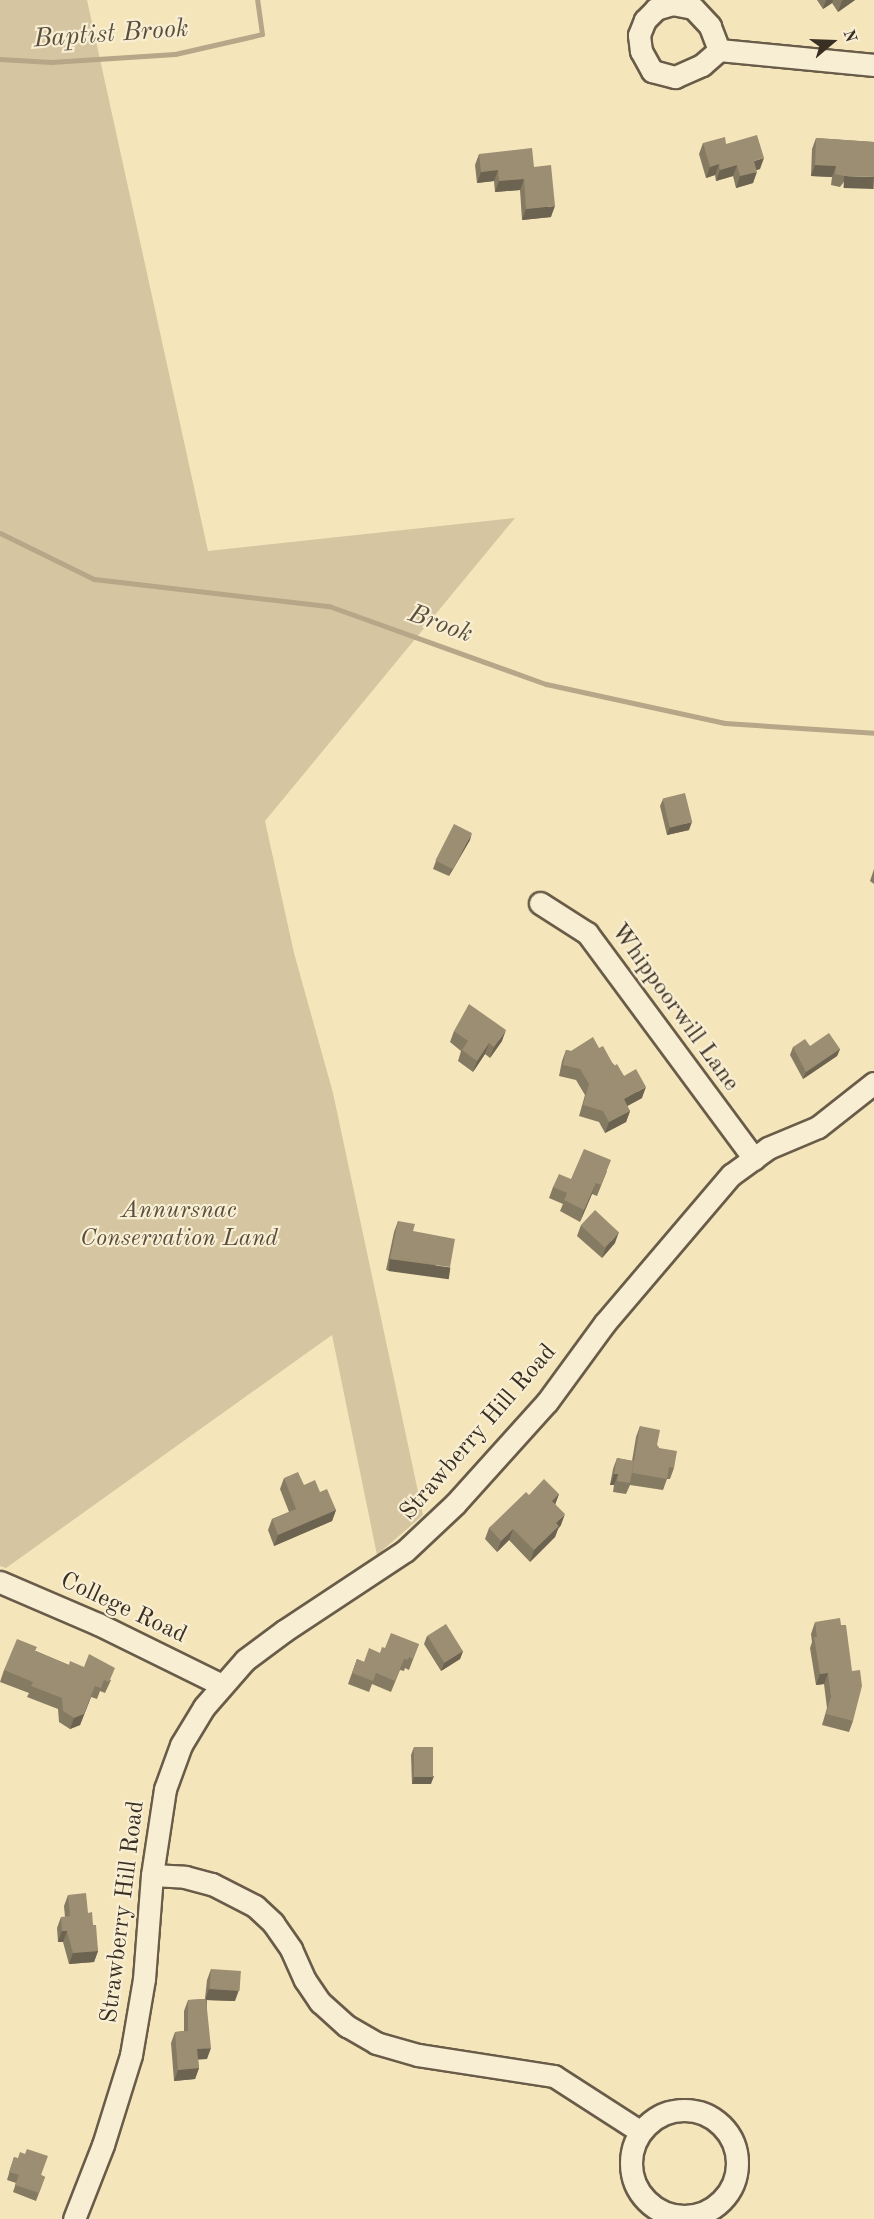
<!DOCTYPE html>
<html>
<head>
<meta charset="utf-8">
<style>
  body { margin:0 }
  #map { position:relative; width:874px; height:2219px; overflow:hidden; background:#f5e5bb; font-family:"Old Standard TT",serif }
  div>[style] { position:absolute }
  [style*='--x'] { left:calc(var(--x)*1px); top:calc(var(--y)*1px); width:calc(var(--w)*1px); rotate:calc(var(--a)*1deg) }
  .green>* { inset:0; background:#d5c6a1 }
  .stream>* { height:5px; margin:-2.5px; padding:0 2.5px; transform-origin:2.5px; border-radius:2.5px; background:#b5a787 }
  .roads { filter:drop-shadow(2px 0 #695c49) drop-shadow(-2px 0 #695c49) drop-shadow(0 2px #695c49) drop-shadow(0 -2px #695c49) }
  .minor>* { height:21px; margin:-10.5px; padding:0 10.5px; transform-origin:10.5px; border-radius:10.5px; background:#f8eed3 }
  .minor>.ring { margin:-10.5px; padding:0; box-sizing:content-box; background:none; border:21px solid #f8eed3; border-radius:50% }
  .wall>* { inset:0; background:#857a62 }
  .shaded-wall>* { inset:0; background:#6c6350; transform-origin:0 0 }
  .building>* { inset:0; background:#9b8e72; transform-origin:0 0 }
  span { translate:-50% -50%; white-space:nowrap; text-align:center; line-height:1.15; -webkit-text-stroke:4.5px #f8eed3; paint-order:stroke }
  .street-label { font-size:24px; color:#3a2f23 }
  .park-label { font-size:24px; color:#594d3c; font-style:italic }
  .water-label { font-size:26px; color:#594d3c; font-style:italic }
  .north { position:absolute; left:802px; top:12px; width:60px; height:60px; -webkit-text-stroke:4px #f8eed3; paint-order:stroke; rotate:71deg; font-size:16px; font-weight:700; line-height:24px; text-align:center; color:#3a2f23 }
  .north::after { content:''; display:block; margin:auto; width:21px; height:27px; background:#3a2f23; clip-path:polygon(50% 0,100% 100%,50% 72%,0 100%) }
</style>
</head>
<body>
<div id="map">
  <div class="green">
    <i style="clip-path:polygon(0 0,87px 0,208px 551px,515px 518px,265px 821px,294px 953px,333px 1093px,423px 1515px,377px 1555px,332px 1335px,6px 1568px,0 1566px)"></i>
  </div>
  <div class="stream">
    <i style="--x:0;--y:59;--w:51;--a:3.4"></i>
    <i style="--x:51;--y:62;--w:124;--a:-3.7"></i>
    <i style="--x:175;--y:54;--w:89;--a:-12.9"></i>
    <i style="--x:262;--y:34;--w:34;--a:-98"></i>
    <i style="--x:0;--y:533;--w:105;--a:26.1"></i>
    <i style="--x:94;--y:579;--w:237;--a:6.6"></i>
    <i style="--x:329;--y:606;--w:231;--a:19.8"></i>
    <i style="--x:546;--y:684;--w:183;--a:12.3"></i>
    <i style="--x:725;--y:723;--w:149;--a:3.8"></i>
  </div>
  <div class="roads">
    <div class="minor">
      <i style="--x:719;--y:50;--w:26;--a:-111"></i>
      <i style="--x:710;--y:26;--w:25;--a:-133"></i>
      <i style="--x:693;--y:8;--w:20;--a:-169"></i>
      <i style="--x:673;--y:4;--w:18;--a:164"></i>
      <i style="--x:656;--y:9;--w:16;--a:135"></i>
      <i style="--x:645;--y:20;--w:16;--a:112"></i>
      <i style="--x:639;--y:35;--w:16;--a:83"></i>
      <i style="--x:641;--y:51;--w:23;--a:61"></i>
      <i style="--x:652;--y:71;--w:24;--a:15"></i>
      <i style="--x:675;--y:77;--w:30;--a:-24"></i>
      <i style="--x:702;--y:65;--w:23;--a:-41"></i>
      <i style="--x:719;--y:50;--w:156;--a:5.5"></i>
      <i style="--x:540;--y:903;--w:56;--a:32.6"></i>
      <i style="--x:587;--y:933;--w:281;--a:53.5"></i>
      <i style="--x:0;--y:1582;--w:107;--a:23.2"></i>
      <i style="--x:98;--y:1624;--w:138;--a:26.2"></i>
      <i style="--x:152;--y:1875;--w:33;--a:3"></i>
      <i style="--x:185;--y:1877;--w:28;--a:15"></i>
      <i style="--x:212;--y:1884;--w:48;--a:27.1"></i>
      <i style="--x:255;--y:1906;--w:25;--a:43"></i>
      <i style="--x:273;--y:1923;--w:32;--a:55"></i>
      <i style="--x:291;--y:1949;--w:34;--a:66"></i>
      <i style="--x:305;--y:1980;--w:27;--a:56"></i>
      <i style="--x:320;--y:2002;--w:36;--a:42"></i>
      <i style="--x:347;--y:2026;--w:34;--a:30"></i>
      <i style="--x:376;--y:2043;--w:44;--a:15.9"></i>
      <i style="--x:418;--y:2055;--w:138;--a:8.8"></i>
      <i style="--x:554;--y:2076;--w:103;--a:32.8"></i>
      <i class="ring" style="left:631px;top:2110px;width:85px;height:85px"></i>
      <i style="--x:74;--y:2219;--w:79;--a:-68.6"></i>
      <i style="--x:103;--y:2145;--w:94;--a:-72.7"></i>
      <i style="--x:131;--y:2055;--w:77;--a:-80.3"></i>
      <i style="--x:144;--y:1979;--w:104;--a:-85.6"></i>
      <i style="--x:152;--y:1875;--w:87;--a:-81.4"></i>
      <i style="--x:165;--y:1789;--w:47;--a:-70"></i>
      <i style="--x:181;--y:1745;--w:44;--a:-58.8"></i>
      <i style="--x:204;--y:1707;--w:62;--a:-48.9"></i>
      <i style="--x:245;--y:1660;--w:49;--a:-36.6"></i>
      <i style="--x:284;--y:1631;--w:145;--a:-33.5"></i>
      <i style="--x:405;--y:1551;--w:69;--a:-43.2"></i>
      <i style="--x:455;--y:1504;--w:137;--a:-48"></i>
      <i style="--x:547;--y:1402;--w:97;--a:-53.8"></i>
      <i style="--x:604;--y:1324;--w:196;--a:-49.6"></i>
      <i style="--x:731;--y:1175;--w:46;--a:-36.1"></i>
      <i style="--x:768;--y:1148;--w:54;--a:-22.8"></i>
      <i style="--x:818;--y:1127;--w:71;--a:-38.2"></i>
    </div>
  </div>
  <div class="wall">
    <i style="clip-path:polygon(817px 0,855px 0,838px 12px,832px 3px,823px 9px)"></i>
    <i style="clip-path:polygon(816px 138px,874px 142px,840px 187px,831px 185px,832px 177px,811px 176px,812px 149px)"></i>
    <i style="clip-path:polygon(703px 143px,726px 144px,760px 169px,756px 170px,753px 183px,736px 188px,733px 176px,716px 181px,715px 175px,706px 178px,699px 154px)"></i>
    <i style="clip-path:polygon(479px 154px,534px 167px,551px 217px,522px 220px,520px 190px,495px 192px,494px 181px,477px 183px,475px 165px)"></i>
    <i style="clip-path:polygon(663px 799px,689px 830px,667px 835px,660px 806px)"></i>
    <i style="clip-path:polygon(470px 840px,449px 876px,433px 869px,436px 861px)"></i>
    <i style="clip-path:polygon(874px 869px,874px 884px,870px 881px)"></i>
    <i style="clip-path:polygon(454px 1031px,502px 1041px,490px 1058px,485px 1054px,473px 1072px,458px 1061px,461px 1051px,450px 1042px)"></i>
    <i style="clip-path:polygon(810px 1046px,840px 1049px,837px 1056px,803px 1079px,790px 1055px,793px 1047px)"></i>
    <i style="clip-path:polygon(599px 1048px,624px 1076px,642px 1098px,627px 1106px,630px 1111px,626px 1122px,605px 1133px,599px 1122px,579px 1116px,585px 1095px,576px 1080px,559px 1076px,562px 1061px,566px 1050px,571px 1051px)"></i>
    <i style="clip-path:polygon(607px 1171px,597px 1196px,592px 1194px,580px 1222px,560px 1211px,563px 1204px,549px 1198px,553px 1187px,571px 1179px)"></i>
    <i style="clip-path:polygon(398px 1221px,446px 1278px,386px 1270px,394px 1232px)"></i>
    <i style="clip-path:polygon(581px 1225px,615px 1243px,602px 1258px,577px 1236px)"></i>
    <i style="clip-path:polygon(640px 1426px,657px 1445px,674px 1468px,670px 1479px,667px 1479px,663px 1490px,630px 1485px,626px 1494px,613px 1492px,614px 1485px,610px 1485px,613px 1469px,617px 1458px,632px 1461px,636px 1437px)"></i>
    <i style="clip-path:polygon(284px 1478px,320px 1492px,336px 1510px,332px 1521px,274px 1546px,268px 1530px,272px 1519px,289px 1512px,280px 1489px)"></i>
    <i style="clip-path:polygon(559px 1494px,555px 1504px,561px 1525px,558px 1529px,555px 1537px,530px 1562px,509px 1540px,497px 1552px,485px 1539px,489px 1528px,529px 1495px)"></i>
    <i style="clip-path:polygon(815px 1622px,853px 1721px,849px 1732px,822px 1725px,827px 1708px,824px 1684px,816px 1685px,810px 1648px,812px 1642px,811px 1634px)"></i>
    <i style="clip-path:polygon(427px 1636px,463px 1651px,460px 1659px,441px 1671px,424px 1644px)"></i>
    <i style="clip-path:polygon(419px 1644px,409px 1670px,405px 1668px,404px 1671px,400px 1670px,391px 1692px,372px 1684px,369px 1692px,348px 1684px,357px 1659px,364px 1662px,380px 1653px,385px 1648px)"></i>
    <i style="clip-path:polygon(36px 1651px,69px 1665px,111px 1680px,105px 1693px,100px 1691px,97px 1699px,91px 1697px,80px 1725px,70px 1729px,59px 1722px,58px 1709px,27px 1697px,29px 1693px,0 1682px,4px 1670px)"></i>
    <i style="clip-path:polygon(414px 1747px,431px 1784px,412px 1784px,411px 1755px)"></i>
    <i style="clip-path:polygon(68px 1895px,88px 1913px,93px 1925px,98px 1951px,94px 1962px,69px 1964px,63px 1942px,58px 1942px,57px 1928px,61px 1917px,65px 1917px,64px 1906px)"></i>
    <i style="clip-path:polygon(211px 1969px,235px 2001px,207px 2000px,207px 2059px,198px 2059px,199px 2068px,195px 2079px,174px 2081px,171px 2043px,175px 2032px,184px 2031px,184px 2011px,188px 2000px,205px 1999px,207px 1980px)"></i>
    <i style="clip-path:polygon(14px 2157px,41px 2175px,45px 2177px,36px 2201px,13px 2192px,16px 2183px,7px 2180px)"></i>
  </div>
  <div class="shaded-wall">
    <i style="clip-path:polygon(826px 0,833px 0,832px 3px,823px 9px)"></i>
    <i style="clip-path:polygon(843px 0,855px 0,838px 12px,842px 1px)"></i>
    <i style="clip-path:polygon(764px 158px,760px 169px,750px 172px,754px 161px)"></i>
    <i style="clip-path:polygon(719px 164px,715px 175px,706px 178px,710px 167px)"></i>
    <i style="clip-path:polygon(737px 165px,733px 176px,716px 181px,720px 170px)"></i>
    <i style="clip-path:polygon(815px 165px,836px 166px,832px 177px,811px 176px)"></i>
    <i style="clip-path:polygon(498px 170px,494px 181px,477px 183px,481px 172px)"></i>
    <i style="clip-path:polygon(757px 172px,753px 183px,736px 188px,740px 176px)"></i>
    <i style="left:844px;top:176px;width:30px;height:12px;rotate:2deg"></i>
    <i style="clip-path:polygon(524px 179px,520px 190px,495px 192px,499px 181px)"></i>
    <i style="clip-path:polygon(555px 206px,551px 217px,522px 220px,526px 209px)"></i>
    <i style="clip-path:polygon(692px 822px,689px 830px,667px 835px,670px 827px)"></i>
    <i style="clip-path:polygon(472px 833px,470px 840px,449px 876px,452px 869px)"></i>
    <i style="clip-path:polygon(506px 1030px,502px 1041px,490px 1058px,494px 1047px)"></i>
    <i style="clip-path:polygon(489px 1043px,485px 1054px,473px 1072px,477px 1061px)"></i>
    <i style="clip-path:polygon(840px 1049px,837px 1056px,803px 1079px,806px 1072px)"></i>
    <i style="clip-path:polygon(646px 1087px,642px 1098px,620px 1110px,624px 1099px)"></i>
    <i style="clip-path:polygon(630px 1111px,626px 1122px,605px 1133px,609px 1122px)"></i>
    <i style="clip-path:polygon(596px 1183px,592px 1194px,580px 1222px,584px 1210px)"></i>
    <i style="clip-path:polygon(619px 1232px,615px 1243px,602px 1258px,606px 1247px)"></i>
    <i style="left:390px;top:1259px;width:61px;height:12px;rotate:8deg"></i>
    <i style="clip-path:polygon(614px 1474px,618px 1474px,614px 1485px,610px 1485px)"></i>
    <i style="clip-path:polygon(559px 1494px,555px 1505px,552px 1501px)"></i>
    <i style="clip-path:polygon(336px 1510px,332px 1521px,274px 1546px,278px 1535px)"></i>
    <i style="clip-path:polygon(565px 1514px,561px 1525px,558px 1529px,555px 1537px,530px 1562px,534px 1550px,556px 1523px)"></i>
    <i style="clip-path:polygon(513px 1529px,509px 1540px,497px 1552px,501px 1541px)"></i>
    <i style="clip-path:polygon(463px 1651px,460px 1659px,441px 1671px,444px 1663px)"></i>
    <i style="clip-path:polygon(828px 1673px,824px 1684px,816px 1685px,820px 1674px)"></i>
    <i style="clip-path:polygon(91px 1697px,80px 1725px,70px 1729px,74px 1718px)"></i>
    <i style="clip-path:polygon(434px 1776px,431px 1784px,412px 1784px,414px 1777px)"></i>
    <i style="clip-path:polygon(62px 1931px,67px 1931px,63px 1942px,58px 1942px)"></i>
    <i style="clip-path:polygon(98px 1951px,94px 1962px,69px 1964px,73px 1953px)"></i>
    <i style="clip-path:polygon(209px 1989px,239px 1990px,235px 2001px,205px 2000px)"></i>
    <i style="clip-path:polygon(211px 2048px,207px 2059px,193px 2060px,197px 2049px)"></i>
    <i style="clip-path:polygon(199px 2068px,195px 2079px,174px 2081px,178px 2070px)"></i>
  </div>
  <div class="building">
    <i style="clip-path:polygon(757px 135px,764px 158px,754px 161px,757px 172px,740px 176px,737px 165px,720px 170px,719px 164px,710px 167px,703px 143px,725px 137px,726px 144px)"></i>
    <i style="clip-path:polygon(816px 138px,874px 142px,874px 177px,844px 176px,835px 174px,836px 166px,815px 165px)"></i>
    <i style="clip-path:polygon(532px 148px,534px 167px,551px 165px,555px 206px,526px 209px,524px 179px,499px 181px,498px 170px,481px 172px,479px 154px)"></i>
    <i style="left:685px;top:793px;width:30px;height:23px;rotate:76deg"></i>
    <i style="left:454px;top:824px;width:20px;height:41px;rotate:27deg"></i>
    <i style="clip-path:polygon(469px 1004px,506px 1030px,494px 1047px,489px 1043px,477px 1061px,462px 1050px,468px 1041px,454px 1031px)"></i>
    <i style="clip-path:polygon(829px 1033px,840px 1049px,806px 1072px,793px 1047px,805px 1039px,810px 1046px)"></i>
    <i style="clip-path:polygon(593px 1037px,599px 1048px,603px 1046px,614px 1066px,617px 1064px,624px 1076px,636px 1069px,646px 1087px,624px 1099px,630px 1111px,609px 1122px,603px 1111px,583px 1105px,589px 1084px,580px 1069px,563px 1065px,566px 1050px,571px 1051px)"></i>
    <i style="clip-path:polygon(584px 1149px,611px 1160px,601px 1185px,596px 1183px,584px 1210px,564px 1200px,567px 1193px,553px 1187px,559px 1174px,571px 1179px)"></i>
    <i style="left:595px;top:1210px;width:33px;height:21px;rotate:43deg"></i>
    <i style="clip-path:polygon(398px 1221px,415px 1224px,413px 1231px,455px 1239px,450px 1267px,390px 1259px)"></i>
    <i style="clip-path:polygon(640px 1426px,660px 1430px,657px 1445px,659px 1448px,677px 1451px,674px 1468px,669px 1467px,667px 1479px,632px 1473px)"></i>
    <i style="clip-path:polygon(617px 1458px,634px 1461px,630px 1483px,617px 1481px,618px 1474px,614px 1474px)"></i>
    <i style="clip-path:polygon(298px 1472px,304px 1485px,315px 1480px,320px 1492px,327px 1489px,336px 1510px,278px 1535px,272px 1519px,296px 1509px,284px 1478px)"></i>
    <i style="clip-path:polygon(544px 1479px,559px 1494px,552px 1501px,565px 1514px,556px 1523px,559px 1526px,534px 1550px,513px 1529px,501px 1541px,489px 1528px,526px 1492px,529px 1495px)"></i>
    <i style="clip-path:polygon(840px 1618px,841px 1625px,846px 1625px,852px 1671px,860px 1670px,862px 1686px,853px 1721px,826px 1714px,831px 1697px,828px 1673px,820px 1674px,814px 1637px,817px 1637px,815px 1622px)"></i>
    <i style="left:446px;top:1624px;width:32px;height:22px;rotate:58deg"></i>
    <i style="clip-path:polygon(391px 1633px,419px 1644px,413px 1659px,409px 1657px,408px 1660px,404px 1659px,395px 1681px,376px 1673px,373px 1681px,352px 1673px,357px 1659px,364px 1662px,369px 1648px,380px 1653px,382px 1647px,385px 1648px)"></i>
    <i style="clip-path:polygon(17px 1639px,37px 1647px,35px 1651px,69px 1665px,70px 1661px,84px 1667px,89px 1654px,115px 1668px,109px 1682px,104px 1680px,101px 1688px,95px 1686px,84px 1714px,74px 1718px,63px 1711px,62px 1698px,31px 1686px,33px 1682px,4px 1670px)"></i>
    <i style="left:414px;top:1747px;width:19px;height:30px"></i>
    <i style="clip-path:polygon(86px 1893px,88px 1913px,92px 1912px,93px 1925px,96px 1925px,98px 1951px,73px 1953px,67px 1931px,62px 1931px,61px 1917px,70px 1916px,68px 1895px)"></i>
    <i style="left:211px;top:1969px;width:30px;height:20px;rotate:4deg"></i>
    <i style="clip-path:polygon(206px 1999px,211px 2048px,197px 2049px,199px 2068px,178px 2070px,175px 2032px,188px 2031px,188px 2000px)"></i>
    <i style="clip-path:polygon(27px 2149px,48px 2156px,41px 2175px,45px 2177px,39px 2193px,15px 2185px,19px 2175px,9px 2172px,14px 2157px,18px 2158px,20px 2152px,25px 2154px)"></i>
  </div>
  <div class="street-label">
    <span style="left:674px;top:1008px;rotate:54deg">Whippoorwill Lane</span>
    <span style="left:479px;top:1433px;rotate:-49deg">Strawberry Hill Road</span>
    <span style="left:123px;top:1609px;rotate:25deg">College Road</span>
    <span style="left:124px;top:1912px;rotate:-83deg">Strawberry Hill Road</span>
  </div>
  <div class="park-label">
    <span style="left:179px;top:1226px">Annursnac<br>Conservation Land</span>
  </div>
  <div class="water-label">
    <span style="left:111px;top:35px;rotate:-4deg">Baptist Brook</span>
    <span style="left:440px;top:625px;rotate:20deg">Brook</span>
  </div>
  <div class="north">N</div>
</div>
</body>
</html>
